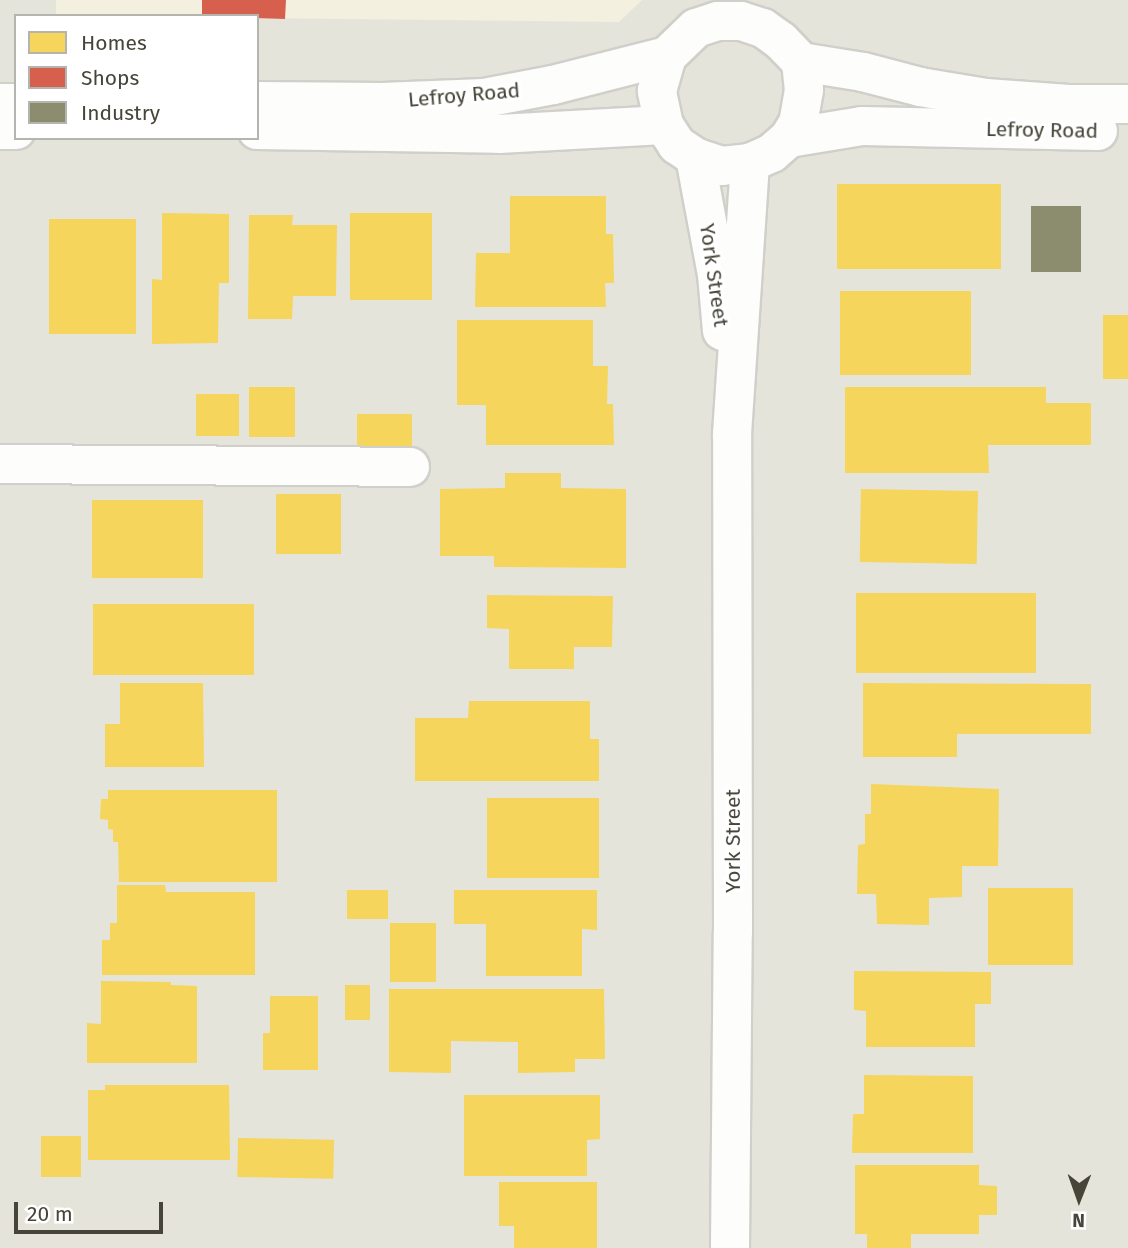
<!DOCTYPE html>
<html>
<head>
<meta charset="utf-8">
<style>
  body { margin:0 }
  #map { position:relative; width:1128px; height:1248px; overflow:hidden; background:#f2f1ec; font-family:"Fira Sans",sans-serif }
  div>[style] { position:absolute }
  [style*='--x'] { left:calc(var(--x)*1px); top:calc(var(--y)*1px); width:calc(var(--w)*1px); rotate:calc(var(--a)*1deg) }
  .residential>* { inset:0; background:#e5e4db }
  .commercial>* { inset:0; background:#f3f0e0 }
  .homes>* { inset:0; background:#f6d55c; transform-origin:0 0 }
  .shops>* { inset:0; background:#d6604d }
  .industry>* { inset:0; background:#8c8c6e; transform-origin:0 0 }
  .roads { filter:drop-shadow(2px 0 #d0cfca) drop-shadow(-2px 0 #d0cfca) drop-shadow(0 2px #d0cfca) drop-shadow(0 -2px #d0cfca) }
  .minor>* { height:38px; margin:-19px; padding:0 19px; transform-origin:19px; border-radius:19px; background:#fdfdfc }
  span { translate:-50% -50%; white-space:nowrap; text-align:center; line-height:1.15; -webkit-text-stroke:7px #fff; paint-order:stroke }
  .street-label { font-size:21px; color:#474539 }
  .legend { position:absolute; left:14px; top:14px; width:245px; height:126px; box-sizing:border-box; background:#fff; border:2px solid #b5b5b0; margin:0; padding:9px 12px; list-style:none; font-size:21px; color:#474539 }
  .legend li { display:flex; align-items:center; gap:14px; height:35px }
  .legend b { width:35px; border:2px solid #b5b5b0 }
  .north { position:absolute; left:1044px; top:1164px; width:70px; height:70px; -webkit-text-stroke:5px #fff; paint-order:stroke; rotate:181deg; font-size:19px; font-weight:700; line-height:28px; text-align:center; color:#474539 }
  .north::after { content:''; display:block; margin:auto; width:24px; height:32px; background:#474539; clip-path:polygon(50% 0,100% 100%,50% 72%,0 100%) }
  .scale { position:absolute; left:14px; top:1202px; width:149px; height:32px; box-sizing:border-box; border:4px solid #474539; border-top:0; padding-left:9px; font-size:21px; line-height:24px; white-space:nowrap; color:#474539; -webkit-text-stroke:5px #fff; paint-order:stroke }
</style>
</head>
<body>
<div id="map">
  <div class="residential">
    <i style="clip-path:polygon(evenodd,0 0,1128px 0,1128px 1248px,0 1248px,0 0,16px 16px,257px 16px,257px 138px,16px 138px,16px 16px)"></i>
  </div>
  <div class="commercial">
    <i style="clip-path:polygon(56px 0,642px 0,619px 22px,56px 16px)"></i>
  </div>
  <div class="homes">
    <i style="left:837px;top:184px;width:164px;height:85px"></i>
    <i style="clip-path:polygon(510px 196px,606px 196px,606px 234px,613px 234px,614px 283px,605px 283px,606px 307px,475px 307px,476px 253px,510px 253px)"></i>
    <i style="clip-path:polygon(162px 213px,229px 214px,229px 283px,219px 283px,218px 343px,152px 344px,152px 279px,162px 280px)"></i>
    <i style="left:350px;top:213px;width:82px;height:87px"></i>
    <i style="clip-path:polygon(249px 215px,293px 215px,292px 225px,337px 225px,336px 296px,293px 296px,292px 319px,248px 319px)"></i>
    <i style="left:49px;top:219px;width:87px;height:115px"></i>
    <i style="left:840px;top:291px;width:131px;height:84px"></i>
    <i style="left:1103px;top:315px;width:25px;height:64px"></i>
    <i style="clip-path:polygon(457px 320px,593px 320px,593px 366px,608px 366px,607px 404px,613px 404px,614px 445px,486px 445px,486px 405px,457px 405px)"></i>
    <i style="left:249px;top:387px;width:46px;height:50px"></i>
    <i style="clip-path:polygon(845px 387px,1046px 387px,1046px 403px,1091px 403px,1091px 445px,988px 445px,989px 473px,845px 473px)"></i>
    <i style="left:196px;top:394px;width:43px;height:42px"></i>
    <i style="left:357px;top:414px;width:55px;height:33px"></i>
    <i style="clip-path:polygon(505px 473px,561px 473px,561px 488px,626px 489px,626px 568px,494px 567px,494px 556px,440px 556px,440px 489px,505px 488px)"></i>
    <i style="left:861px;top:489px;width:117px;height:73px;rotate:1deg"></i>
    <i style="left:276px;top:494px;width:65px;height:60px"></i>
    <i style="left:203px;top:500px;width:78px;height:111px;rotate:90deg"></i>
    <i style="left:856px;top:593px;width:180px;height:80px"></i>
    <i style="clip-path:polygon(487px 595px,613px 596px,612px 647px,574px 647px,574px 669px,509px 669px,509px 629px,487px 628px)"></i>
    <i style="left:93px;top:604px;width:161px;height:71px"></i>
    <i style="clip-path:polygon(120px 683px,203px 683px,204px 767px,105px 767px,105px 724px,120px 724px)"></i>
    <i style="clip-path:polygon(863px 683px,1091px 684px,1091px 734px,957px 734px,957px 757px,863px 757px)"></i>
    <i style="clip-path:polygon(469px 701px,590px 701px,590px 739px,599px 739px,599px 781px,415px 781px,415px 718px,468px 718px)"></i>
    <i style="clip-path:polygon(871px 784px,999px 789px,998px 866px,962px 866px,962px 897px,929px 898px,929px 925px,877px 924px,876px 894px,857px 894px,858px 845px,865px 844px,865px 814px,871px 814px)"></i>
    <i style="clip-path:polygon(108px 790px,277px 790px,277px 882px,119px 882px,118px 842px,113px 842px,113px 830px,108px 829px,108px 820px,100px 819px,101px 799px,108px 799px)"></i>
    <i style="left:487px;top:798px;width:112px;height:80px"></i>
    <i style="clip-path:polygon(117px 885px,165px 885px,166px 892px,255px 892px,255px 975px,102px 975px,102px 940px,110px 940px,110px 923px,117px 923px)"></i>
    <i style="left:988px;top:888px;width:85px;height:77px"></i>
    <i style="left:347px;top:890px;width:41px;height:29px"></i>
    <i style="clip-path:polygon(454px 890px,597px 890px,597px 930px,582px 929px,582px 976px,486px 976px,486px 924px,454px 924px)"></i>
    <i style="left:390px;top:923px;width:46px;height:59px"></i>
    <i style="clip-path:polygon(854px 971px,991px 972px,991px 1004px,975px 1004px,975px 1047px,866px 1047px,866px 1011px,854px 1010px)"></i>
    <i style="clip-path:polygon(101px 981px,171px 982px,171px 985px,197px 986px,197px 1063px,87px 1063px,87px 1023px,101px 1024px)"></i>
    <i style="left:345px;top:985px;width:25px;height:35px"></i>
    <i style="clip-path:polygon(389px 989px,604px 989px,605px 1059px,575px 1059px,575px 1072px,518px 1073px,518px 1042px,451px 1041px,451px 1073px,389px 1072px)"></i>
    <i style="clip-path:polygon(270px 996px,318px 996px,318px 1070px,263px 1070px,263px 1033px,270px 1033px)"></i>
    <i style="clip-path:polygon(864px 1075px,973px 1076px,973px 1153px,852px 1153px,853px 1114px,864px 1114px)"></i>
    <i style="clip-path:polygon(105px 1085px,229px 1085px,230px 1160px,88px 1160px,88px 1090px,105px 1090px)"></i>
    <i style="clip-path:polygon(464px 1095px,600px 1095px,600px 1139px,587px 1140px,587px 1176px,464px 1176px)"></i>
    <i style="left:41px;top:1136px;width:40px;height:41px"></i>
    <i style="left:238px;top:1138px;width:96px;height:39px;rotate:1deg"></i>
    <i style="clip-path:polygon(855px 1165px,979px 1165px,979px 1185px,997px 1186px,997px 1215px,979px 1215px,979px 1234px,911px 1234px,911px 1248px,867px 1248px,867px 1234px,855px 1234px)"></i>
    <i style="clip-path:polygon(499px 1182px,597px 1182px,597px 1248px,514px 1248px,514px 1226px,499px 1226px)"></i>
  </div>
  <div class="shops">
    <i style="clip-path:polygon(202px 0,286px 0,285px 19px,202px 16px)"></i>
  </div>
  <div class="industry">
    <i style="left:1031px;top:206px;width:50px;height:66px"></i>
  </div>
  <div class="roads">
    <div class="minor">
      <i style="--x:801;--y:62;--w:28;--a:84"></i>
      <i style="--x:804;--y:90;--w:34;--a:100"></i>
      <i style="--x:798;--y:123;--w:17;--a:121"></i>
      <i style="--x:789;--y:138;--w:23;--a:139"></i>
      <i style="--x:772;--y:153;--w:24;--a:156"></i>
      <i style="--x:750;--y:163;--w:28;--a:174"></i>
      <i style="--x:722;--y:166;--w:28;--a:-162"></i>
      <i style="--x:695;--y:157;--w:22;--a:-146"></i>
      <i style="--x:677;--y:145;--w:24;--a:-123"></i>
      <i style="--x:664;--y:125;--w:35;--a:-102"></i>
      <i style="--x:657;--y:91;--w:36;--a:-74"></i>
      <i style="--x:667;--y:56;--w:40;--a:-44"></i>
      <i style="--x:696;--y:28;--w:23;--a:-18"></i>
      <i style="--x:718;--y:21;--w:23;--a:0"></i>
      <i style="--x:741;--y:21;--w:23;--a:18"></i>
      <i style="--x:763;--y:28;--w:22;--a:36"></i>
      <i style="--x:781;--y:41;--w:29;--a:46"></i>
      <i style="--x:801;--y:62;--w:63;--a:9.2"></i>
      <i style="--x:863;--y:72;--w:59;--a:14.7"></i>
      <i style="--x:920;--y:87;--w:67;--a:9.5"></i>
      <i style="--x:986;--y:98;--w:83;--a:4.1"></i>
      <i style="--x:1069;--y:104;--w:59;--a:0"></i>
      <i style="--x:257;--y:101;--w:125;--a:0.5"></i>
      <i style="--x:382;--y:102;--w:102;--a:-2.2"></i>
      <i style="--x:484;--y:98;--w:70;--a:-10.7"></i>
      <i style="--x:553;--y:85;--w:118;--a:-14.3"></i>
      <i style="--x:0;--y:103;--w:16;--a:0"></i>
      <i style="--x:0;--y:130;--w:16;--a:0"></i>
      <i style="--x:257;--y:130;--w:242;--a:0.9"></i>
      <i style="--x:499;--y:134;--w:165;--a:-3.1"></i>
      <i style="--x:789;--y:138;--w:74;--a:-9.3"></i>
      <i style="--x:862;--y:126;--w:236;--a:1.2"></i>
      <i style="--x:695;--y:157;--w:119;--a:79.4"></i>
      <i style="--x:717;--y:274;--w:57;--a:85"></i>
      <i style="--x:0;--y:464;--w:410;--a:0.4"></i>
      <i style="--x:730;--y:1248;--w:316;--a:-89.5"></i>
      <i style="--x:733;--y:932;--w:498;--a:-90.1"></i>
      <i style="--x:732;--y:434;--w:272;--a:-86.2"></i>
    </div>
  </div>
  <div class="street-label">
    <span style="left:464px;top:95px;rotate:-5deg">Lefroy Road</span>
    <span style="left:1042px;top:130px;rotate:1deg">Lefroy Road</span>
    <span style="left:714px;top:275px;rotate:82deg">York Street</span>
    <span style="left:733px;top:841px;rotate:-90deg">York Street</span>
  </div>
  <ul class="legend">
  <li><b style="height:19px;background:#f6d55c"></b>Homes</li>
  <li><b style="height:19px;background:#d6604d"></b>Shops</li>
  <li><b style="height:19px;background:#8c8c6e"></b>Industry</li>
  </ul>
  <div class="north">N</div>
  <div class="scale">20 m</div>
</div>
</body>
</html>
